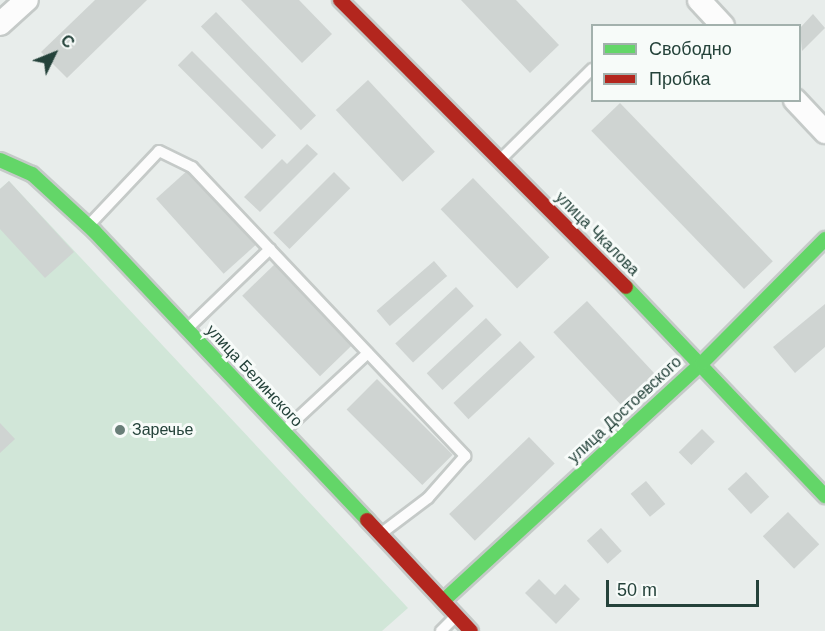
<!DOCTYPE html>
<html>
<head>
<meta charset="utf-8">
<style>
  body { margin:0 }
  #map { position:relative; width:825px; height:631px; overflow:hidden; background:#e8edeb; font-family:Helvetica,sans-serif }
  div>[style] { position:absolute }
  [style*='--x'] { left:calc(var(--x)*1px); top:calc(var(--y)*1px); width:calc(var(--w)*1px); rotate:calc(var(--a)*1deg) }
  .green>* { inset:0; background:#d1e6d8 }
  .building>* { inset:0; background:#cfd4d2; transform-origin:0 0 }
  .roads { filter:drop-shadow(2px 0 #c5cac8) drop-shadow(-2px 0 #c5cac8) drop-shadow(0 2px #c5cac8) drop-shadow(0 -2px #c5cac8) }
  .lane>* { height:10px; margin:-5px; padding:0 5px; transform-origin:5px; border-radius:5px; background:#fcfcfc }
  .street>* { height:22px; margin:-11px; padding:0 11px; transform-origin:11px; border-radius:11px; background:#fcfcfc }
  .fast>* { height:14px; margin:-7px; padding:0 7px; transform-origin:7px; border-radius:7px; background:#63d668 }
  .jam>* { height:14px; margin:-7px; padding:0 7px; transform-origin:7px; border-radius:7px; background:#b3261e }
  .dots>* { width:16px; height:16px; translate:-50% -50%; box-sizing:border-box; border:3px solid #f7fbf9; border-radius:50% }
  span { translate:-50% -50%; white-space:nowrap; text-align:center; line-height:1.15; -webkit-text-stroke:6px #f7fbf9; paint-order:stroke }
  .street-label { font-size:16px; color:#24423a }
  .poi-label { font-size:16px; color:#24423a }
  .left { translate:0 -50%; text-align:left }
  .legend { position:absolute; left:591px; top:24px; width:210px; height:78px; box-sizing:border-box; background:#f7fbf9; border:2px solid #a3b1ad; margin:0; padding:8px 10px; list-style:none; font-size:18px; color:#24423a }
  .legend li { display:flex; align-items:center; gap:12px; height:30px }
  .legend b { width:30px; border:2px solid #a3b1ad }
  .north { position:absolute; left:24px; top:24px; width:60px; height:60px; -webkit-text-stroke:4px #f7fbf9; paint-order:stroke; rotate:47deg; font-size:16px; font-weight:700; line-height:24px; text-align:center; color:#24423a }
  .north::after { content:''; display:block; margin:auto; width:21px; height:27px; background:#24423a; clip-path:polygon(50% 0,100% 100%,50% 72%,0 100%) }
  .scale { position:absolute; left:606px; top:580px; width:153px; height:27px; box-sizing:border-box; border:3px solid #24423a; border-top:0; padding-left:8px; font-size:18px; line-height:21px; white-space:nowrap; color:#24423a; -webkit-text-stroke:4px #f7fbf9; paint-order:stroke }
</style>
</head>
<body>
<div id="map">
  <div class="green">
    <i style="clip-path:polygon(9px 181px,408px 608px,382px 631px,0 631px,0 189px)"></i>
  </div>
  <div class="building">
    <i style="clip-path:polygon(95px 0,147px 0,67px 78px,41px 52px)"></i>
    <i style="clip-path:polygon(241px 0,299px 0,332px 34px,302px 63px)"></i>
    <i style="clip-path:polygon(461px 0,516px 0,559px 45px,530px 73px)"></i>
    <i style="left:216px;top:12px;width:144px;height:21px;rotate:46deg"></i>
    <i style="clip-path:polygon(813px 14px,825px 28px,802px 51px,800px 28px)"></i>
    <i style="left:192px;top:51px;width:119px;height:20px;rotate:45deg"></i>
    <i style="left:368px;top:80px;width:98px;height:44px;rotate:47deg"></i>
    <i style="left:620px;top:103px;width:220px;height:40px;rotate:46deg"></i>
    <i style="clip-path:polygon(307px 144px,318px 154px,260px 212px,244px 197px,282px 159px,287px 164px)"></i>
    <i style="left:188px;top:170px;width:101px;height:43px;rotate:48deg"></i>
    <i style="left:334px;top:172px;width:23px;height:86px;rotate:45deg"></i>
    <i style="left:473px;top:178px;width:110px;height:45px;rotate:46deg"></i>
    <i style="clip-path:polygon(9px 181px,74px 252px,45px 278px,0 229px,0 189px)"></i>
    <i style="left:434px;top:261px;width:20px;height:76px;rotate:49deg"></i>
    <i style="left:276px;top:263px;width:112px;height:47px;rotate:46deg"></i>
    <i style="left:456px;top:287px;width:26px;height:83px;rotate:47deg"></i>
    <i style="left:587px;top:301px;width:100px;height:46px;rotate:47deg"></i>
    <i style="clip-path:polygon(825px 304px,825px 347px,795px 373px,773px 347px)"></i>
    <i style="left:486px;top:318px;width:23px;height:81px;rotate:47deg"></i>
    <i style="left:520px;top:341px;width:22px;height:91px;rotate:47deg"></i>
    <i style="left:377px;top:379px;width:107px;height:43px;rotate:45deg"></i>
    <i style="clip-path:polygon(0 423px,15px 439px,0 453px)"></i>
    <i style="left:702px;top:429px;width:18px;height:33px;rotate:45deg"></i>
    <i style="left:529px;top:437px;width:37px;height:111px;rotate:46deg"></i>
    <i style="left:746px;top:472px;width:34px;height:25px;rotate:47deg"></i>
    <i style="left:646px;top:481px;width:30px;height:20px;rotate:50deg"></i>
    <i style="left:788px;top:512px;width:45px;height:35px;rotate:46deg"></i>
    <i style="left:601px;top:528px;width:31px;height:19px;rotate:48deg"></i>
    <i style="clip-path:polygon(539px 579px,555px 595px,565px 584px,580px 599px,556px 624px,525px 593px)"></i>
  </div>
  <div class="roads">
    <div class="lane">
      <i style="--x:501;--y:159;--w:128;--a:-44.7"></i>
      <i style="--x:90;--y:224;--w:100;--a:-46.6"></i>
      <i style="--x:159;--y:151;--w:37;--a:26"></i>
      <i style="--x:192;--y:167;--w:398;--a:46.6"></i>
      <i style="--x:465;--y:456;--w:56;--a:131.4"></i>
      <i style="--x:428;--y:498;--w:56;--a:142.9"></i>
      <i style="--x:188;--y:328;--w:114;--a:-43.9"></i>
      <i style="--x:285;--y:430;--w:113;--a:-42.9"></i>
      <i style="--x:441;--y:631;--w:18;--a:-45"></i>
    </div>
    <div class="street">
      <i style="--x:699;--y:0;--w:35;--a:47"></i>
      <i style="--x:0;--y:24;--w:36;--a:-42"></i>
      <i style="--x:795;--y:100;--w:44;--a:46.8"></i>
    </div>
    <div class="fast">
      <i style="--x:0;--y:160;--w:35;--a:24"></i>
      <i style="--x:32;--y:174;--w:84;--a:42.6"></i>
      <i style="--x:94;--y:231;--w:398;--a:46.6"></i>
      <i style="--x:626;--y:287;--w:289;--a:46.4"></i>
      <i style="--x:443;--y:601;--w:352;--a:-42.6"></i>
      <i style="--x:702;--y:363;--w:175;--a:-45.2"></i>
    </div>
    <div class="jam">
      <i style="--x:340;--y:0;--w:405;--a:45.1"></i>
      <i style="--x:367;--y:520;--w:152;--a:46.9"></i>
    </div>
  </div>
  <div class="dots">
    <i style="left:120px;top:430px;background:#697e78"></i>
  </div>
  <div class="street-label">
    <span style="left:597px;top:234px;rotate:45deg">улица Чкалова</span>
    <span style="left:254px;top:376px;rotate:47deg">улица Белинского</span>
    <span style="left:625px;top:410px;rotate:-43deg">улица Достоевского</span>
  </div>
  <div class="poi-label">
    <span class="left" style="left:132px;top:430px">Заречье</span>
  </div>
  <ul class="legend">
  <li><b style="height:8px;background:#63d668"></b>Свободно</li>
  <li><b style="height:8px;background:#b3261e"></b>Пробка</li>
  </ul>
  <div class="north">С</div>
  <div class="scale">50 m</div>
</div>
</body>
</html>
